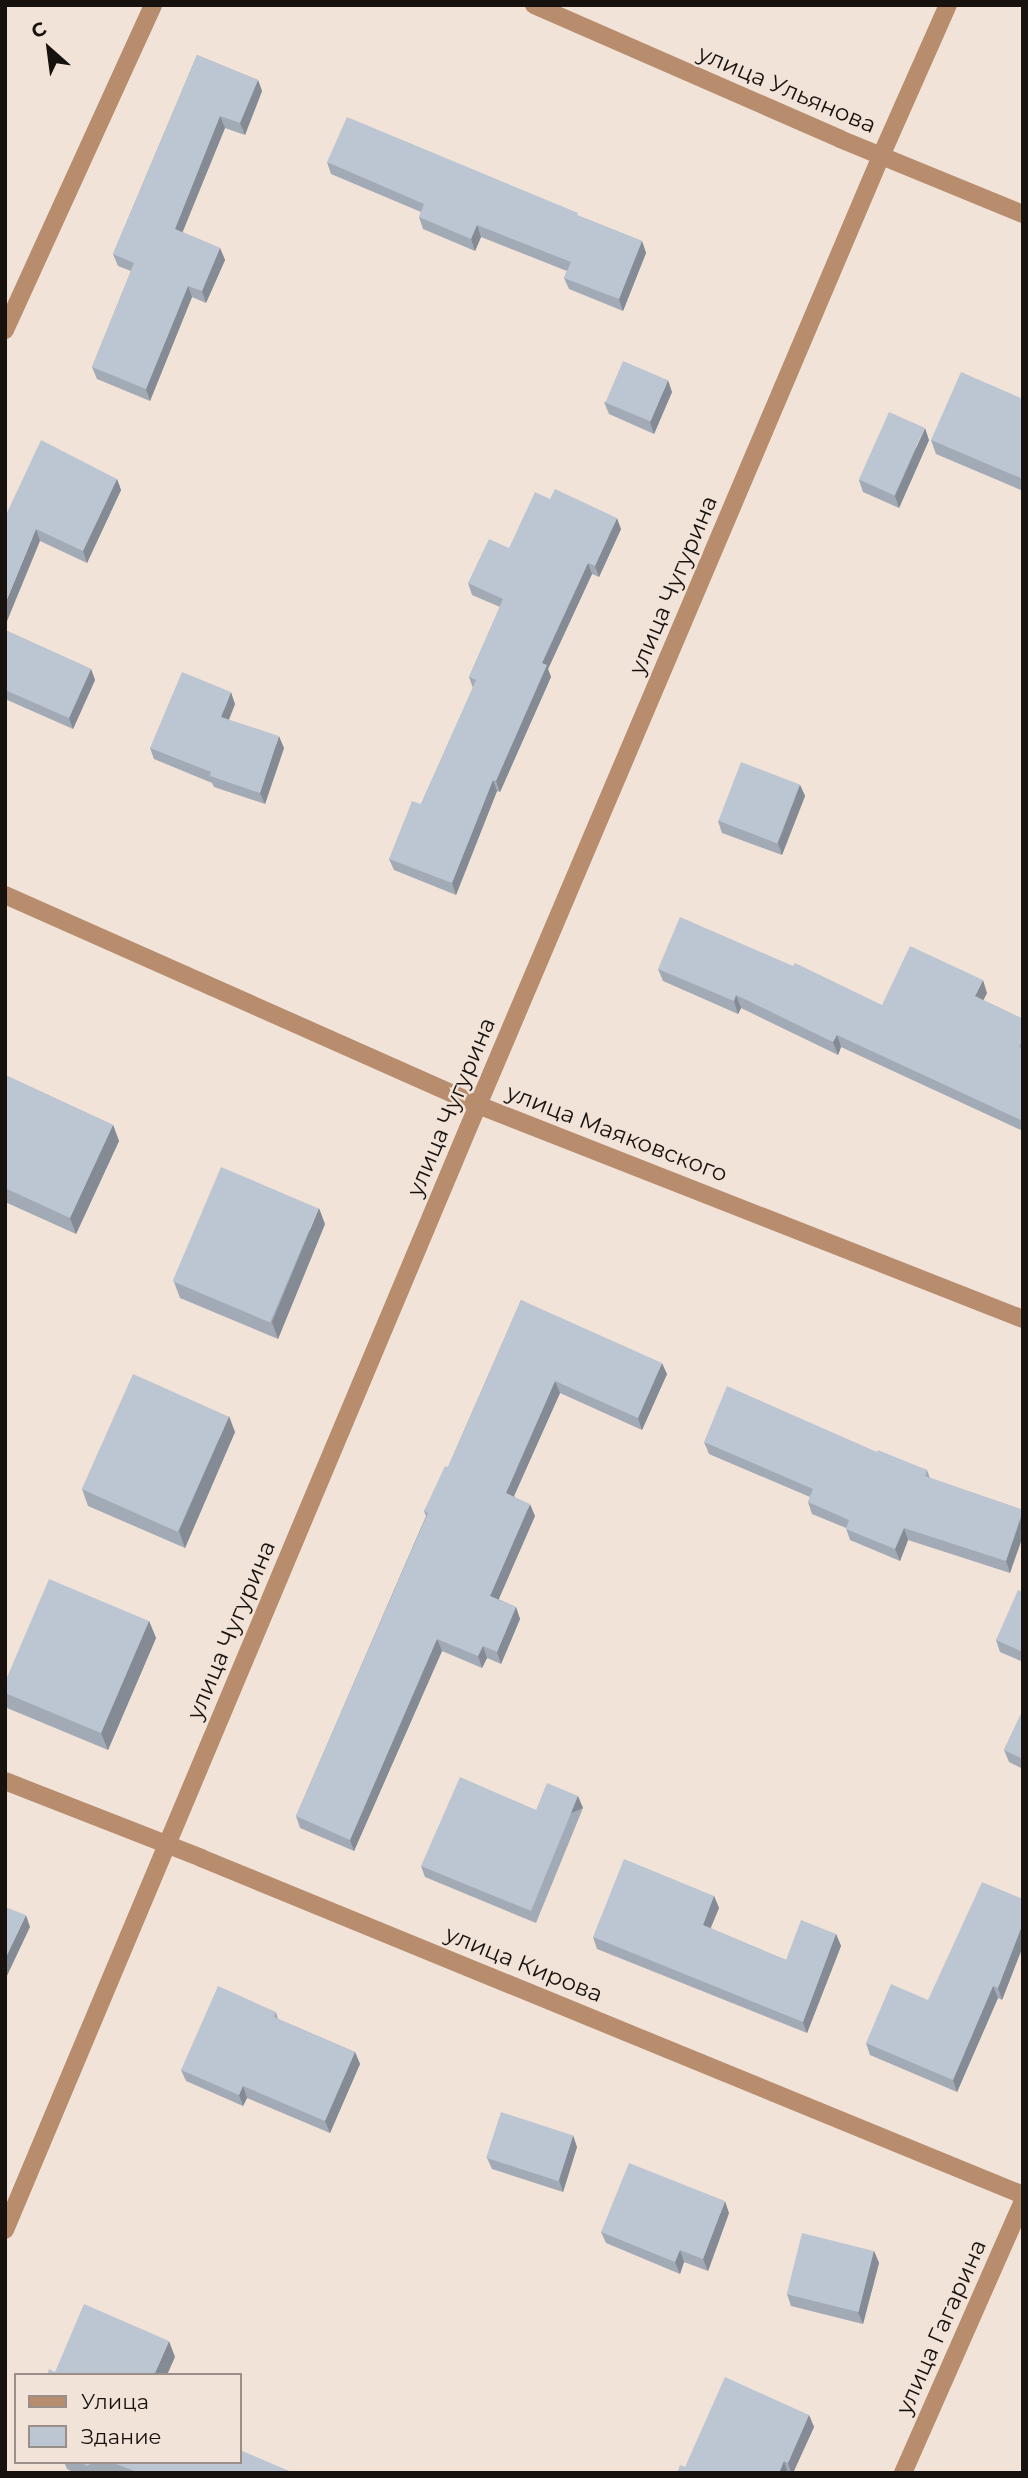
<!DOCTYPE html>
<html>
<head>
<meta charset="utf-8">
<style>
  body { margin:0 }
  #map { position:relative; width:1028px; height:2478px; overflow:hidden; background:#f2e3d9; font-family:Montserrat,sans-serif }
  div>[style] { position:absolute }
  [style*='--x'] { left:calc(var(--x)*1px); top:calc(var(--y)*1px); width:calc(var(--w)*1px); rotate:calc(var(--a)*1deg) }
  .minor>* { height:18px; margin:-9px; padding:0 9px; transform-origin:9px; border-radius:9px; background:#b78d6e }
  .tertiary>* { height:18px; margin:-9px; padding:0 9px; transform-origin:9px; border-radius:9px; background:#b78d6e }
  .wall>* { inset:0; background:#a2aab5 }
  .shaded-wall>* { inset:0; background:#848b94; transform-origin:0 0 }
  .building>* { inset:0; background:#bcc6d3; transform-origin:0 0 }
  span { translate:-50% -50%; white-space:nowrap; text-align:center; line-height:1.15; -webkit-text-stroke:5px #f2e3d9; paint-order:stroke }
  .street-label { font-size:23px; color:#17120e }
  .frame { position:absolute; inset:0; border:7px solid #17120e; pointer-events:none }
  .legend { position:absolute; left:14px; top:2373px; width:228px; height:91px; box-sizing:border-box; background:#f2e3d9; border:2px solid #9a8f88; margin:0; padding:9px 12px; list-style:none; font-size:21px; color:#17120e }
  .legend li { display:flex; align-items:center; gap:14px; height:35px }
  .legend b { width:35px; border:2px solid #9a8f88 }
  .north { position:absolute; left:14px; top:14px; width:70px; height:70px; -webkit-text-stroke:5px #f2e3d9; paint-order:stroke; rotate:332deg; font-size:19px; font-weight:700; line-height:28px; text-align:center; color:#17120e }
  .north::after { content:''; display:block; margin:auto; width:24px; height:32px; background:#17120e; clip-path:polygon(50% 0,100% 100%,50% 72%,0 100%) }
</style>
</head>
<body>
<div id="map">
  <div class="minor">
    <i style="--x:534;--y:5;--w:334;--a:23.6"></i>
    <i style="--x:840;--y:139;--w:198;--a:22.3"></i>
    <i style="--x:5;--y:330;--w:357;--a:-65.5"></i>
    <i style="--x:5;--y:1781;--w:211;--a:21.4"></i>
    <i style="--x:201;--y:1858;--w:888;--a:22.29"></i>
  </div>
  <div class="tertiary">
    <i style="--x:5;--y:895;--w:518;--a:23.94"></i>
    <i style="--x:478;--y:1105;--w:586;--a:21.44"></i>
    <i style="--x:5;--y:2230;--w:1220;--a:-67.2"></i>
    <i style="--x:478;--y:1105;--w:1031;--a:-66.99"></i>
    <i style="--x:881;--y:156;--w:165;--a:-66.1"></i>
    <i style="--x:903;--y:2473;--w:297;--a:-66.2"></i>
  </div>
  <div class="wall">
    <i style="clip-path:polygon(197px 55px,258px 80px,262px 91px,245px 135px,225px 128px,182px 232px,220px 248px,225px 260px,206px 303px,192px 297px,150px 401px,97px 379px,92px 367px,131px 271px,118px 266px,113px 254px)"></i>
    <i style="clip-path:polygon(327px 162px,579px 216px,642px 241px,646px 253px,623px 311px,569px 289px,564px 278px,567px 271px,481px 237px,475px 251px,423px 229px,419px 217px,421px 212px,331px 174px)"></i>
    <i style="clip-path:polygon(672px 392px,654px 434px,609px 414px,604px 402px)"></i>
    <i style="clip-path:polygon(1023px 399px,1023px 491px,936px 454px,931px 440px)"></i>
    <i style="clip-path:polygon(929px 440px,899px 508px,863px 492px,859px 480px)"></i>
    <i style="clip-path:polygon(117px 479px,121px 490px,87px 563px,40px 541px,5px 517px)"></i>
    <i style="clip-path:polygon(550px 499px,621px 529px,599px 577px,592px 574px,548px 669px,551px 677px,500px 792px,497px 791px,456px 895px,394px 870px,389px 859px,421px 804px,473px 688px,469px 677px,500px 607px,472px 595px,468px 583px,509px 548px)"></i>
    <i style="clip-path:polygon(5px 630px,91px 669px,95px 680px,73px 729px,5px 699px)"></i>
    <i style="clip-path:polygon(235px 704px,229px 720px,284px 748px,265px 804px,214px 787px,212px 783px,154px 759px,150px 748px)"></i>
    <i style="clip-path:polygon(800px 785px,805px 796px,782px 855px,722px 833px,718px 821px)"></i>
    <i style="clip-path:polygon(658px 969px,882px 1005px,987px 993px,983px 1000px,1023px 1019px,1023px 1131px,841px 1047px,838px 1055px,741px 1008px,738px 1014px,663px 981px)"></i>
    <i style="clip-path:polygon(5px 1075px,113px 1125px,119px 1141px,76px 1234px,5px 1202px)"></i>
    <i style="clip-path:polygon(325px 1224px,278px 1339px,180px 1298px,174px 1282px)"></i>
    <i style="clip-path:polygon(521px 1300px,667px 1374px,642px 1430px,560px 1393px,514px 1496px,535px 1516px,498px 1599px,516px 1607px,520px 1619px,501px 1664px,487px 1658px,482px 1668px,442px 1651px,354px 1851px,300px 1828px,296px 1816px,426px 1516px,424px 1511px,448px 1467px)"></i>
    <i style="clip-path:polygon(235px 1432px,185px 1548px,88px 1506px,82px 1489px)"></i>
    <i style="clip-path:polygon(704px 1442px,877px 1452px,927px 1470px,930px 1478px,1023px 1510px,1010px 1573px,908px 1540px,900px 1561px,850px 1540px,846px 1528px,812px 1514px,808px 1502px,810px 1497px,709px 1454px)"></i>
    <i style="clip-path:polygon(1023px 1592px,1023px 1662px,1000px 1652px,996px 1640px)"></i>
    <i style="clip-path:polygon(149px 1621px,156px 1638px,108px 1750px,7px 1708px,5px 1702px,5px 1682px)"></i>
    <i style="clip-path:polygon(1023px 1710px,1023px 1769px,1009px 1762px,1004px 1750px)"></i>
    <i style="clip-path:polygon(583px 1808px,536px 1923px,425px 1877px,421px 1866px,536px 1810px)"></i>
    <i style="clip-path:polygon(714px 1896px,719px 1908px,710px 1928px,786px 1960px,836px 1934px,841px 1946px,807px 2033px,597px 1949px,593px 1937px)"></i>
    <i style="clip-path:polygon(1023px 1899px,1023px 1946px,1002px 2000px,998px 1998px,957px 2092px,870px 2055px,866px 2043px,928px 2000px)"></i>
    <i style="clip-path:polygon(276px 2012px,278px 2019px,355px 2052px,360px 2064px,330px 2133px,247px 2098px,243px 2106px,186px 2081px,181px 2070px)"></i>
    <i style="clip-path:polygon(577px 2147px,563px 2192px,492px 2169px,487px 2158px)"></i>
    <i style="clip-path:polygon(729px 2213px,708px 2271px,684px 2262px,680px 2274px,606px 2243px,601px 2232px)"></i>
    <i style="clip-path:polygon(874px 2251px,879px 2263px,863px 2324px,791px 2306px,787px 2294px)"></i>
    <i style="clip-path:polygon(809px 2415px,814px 2427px,793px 2473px,677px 2473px,685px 2467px)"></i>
    <i style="clip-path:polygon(64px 2462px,240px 2462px,294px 2473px,75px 2473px,67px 2469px)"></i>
  </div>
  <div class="shaded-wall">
    <i style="clip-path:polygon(258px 80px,262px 91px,245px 135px,240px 123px)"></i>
    <i style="clip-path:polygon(220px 116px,225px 128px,179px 241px,175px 229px)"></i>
    <i style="clip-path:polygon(477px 225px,481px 237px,475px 251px,471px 239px)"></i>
    <i style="clip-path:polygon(642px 241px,646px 253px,623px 311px,619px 299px)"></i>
    <i style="clip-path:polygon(220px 248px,225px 260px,206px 303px,202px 291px)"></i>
    <i style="clip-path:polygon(188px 286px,192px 297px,150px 401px,146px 389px)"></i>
    <i style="clip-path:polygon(668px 380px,672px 392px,654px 434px,650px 422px)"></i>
    <i style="clip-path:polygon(925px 428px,929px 440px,899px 508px,895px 496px)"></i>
    <i style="clip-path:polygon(117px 479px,121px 490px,87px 563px,83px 551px)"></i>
    <i style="clip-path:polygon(617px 518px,621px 529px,599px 577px,595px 566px)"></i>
    <i style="clip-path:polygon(36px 529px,40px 541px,5px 626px,5px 604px)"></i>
    <i style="clip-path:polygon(588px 563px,592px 574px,548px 669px,551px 677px,500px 792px,496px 781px,542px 663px)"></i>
    <i style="clip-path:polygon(91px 669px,95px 680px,73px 729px,69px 718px)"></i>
    <i style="clip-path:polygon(231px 692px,235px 704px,225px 729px,221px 717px)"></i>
    <i style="clip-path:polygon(279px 736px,284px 748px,265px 804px,260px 793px)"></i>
    <i style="clip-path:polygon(493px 780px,497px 791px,456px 895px,452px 883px)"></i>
    <i style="clip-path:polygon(800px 785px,805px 796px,782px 855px,778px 843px)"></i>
    <i style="clip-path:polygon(983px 980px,987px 993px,979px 1009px,975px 996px)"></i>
    <i style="clip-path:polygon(736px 995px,741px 1008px,738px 1014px,734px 1001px)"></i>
    <i style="clip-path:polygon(837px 1035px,841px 1047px,838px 1055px,833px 1042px)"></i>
    <i style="clip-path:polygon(113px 1125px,119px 1141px,76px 1234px,70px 1218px)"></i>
    <i style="clip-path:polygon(319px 1208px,325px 1224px,278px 1339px,272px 1322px)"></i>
    <i style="clip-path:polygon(662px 1363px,667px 1374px,642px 1430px,638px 1418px)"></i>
    <i style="clip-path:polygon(555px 1381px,560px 1393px,510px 1505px,506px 1493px)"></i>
    <i style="clip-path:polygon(229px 1416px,235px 1432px,185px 1548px,179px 1531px)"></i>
    <i style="clip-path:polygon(530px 1504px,535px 1516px,495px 1608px,490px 1596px)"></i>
    <i style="clip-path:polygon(1023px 1512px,1023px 1536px,1010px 1573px,1006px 1561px)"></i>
    <i style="clip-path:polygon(904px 1528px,908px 1540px,900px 1561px,895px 1549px)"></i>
    <i style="clip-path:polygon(516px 1607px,520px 1619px,501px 1664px,497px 1652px)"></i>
    <i style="clip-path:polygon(149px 1621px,156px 1638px,108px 1750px,101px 1733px)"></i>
    <i style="clip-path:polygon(437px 1639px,442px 1651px,354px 1851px,350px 1840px)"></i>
    <i style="clip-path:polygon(483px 1646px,487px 1658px,482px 1668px,478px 1656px)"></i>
    <i style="left:578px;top:1796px;width:13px;height:124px;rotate:67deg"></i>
    <i style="clip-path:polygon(714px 1896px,719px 1908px,707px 1937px,703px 1925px)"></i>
    <i style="clip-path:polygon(26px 1915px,30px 1927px,5px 1980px,5px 1959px)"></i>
    <i style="clip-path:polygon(1023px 1923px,1023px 1946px,1002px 2000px,998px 1988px)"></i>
    <i style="clip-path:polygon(836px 1934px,841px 1946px,807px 2033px,803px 2022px)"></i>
    <i style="clip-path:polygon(993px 1986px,998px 1998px,957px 2092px,953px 2080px)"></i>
    <i style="clip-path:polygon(355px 2052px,360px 2064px,330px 2133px,325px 2121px)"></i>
    <i style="clip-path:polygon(243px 2086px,247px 2098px,243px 2106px,239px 2095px)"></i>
    <i style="clip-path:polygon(573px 2135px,577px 2147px,563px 2192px,559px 2180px)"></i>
    <i style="clip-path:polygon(725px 2201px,729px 2213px,708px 2271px,703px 2259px)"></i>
    <i style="clip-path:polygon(680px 2250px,684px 2262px,680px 2274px,675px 2262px)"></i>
    <i style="clip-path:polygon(874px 2251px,879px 2263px,863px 2324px,858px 2312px)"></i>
    <i style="clip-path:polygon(169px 2341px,175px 2357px,167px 2375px,154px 2375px)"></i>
    <i style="clip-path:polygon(809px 2415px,814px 2427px,793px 2473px,791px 2473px,788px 2463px)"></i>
    <i style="clip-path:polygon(784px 2461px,788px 2473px,779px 2473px)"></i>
  </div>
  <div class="building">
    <i style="clip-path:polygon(197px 55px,258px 80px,240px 123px,220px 116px,175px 229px,220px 248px,202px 291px,188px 286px,146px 389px,92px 367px,134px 263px,113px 254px)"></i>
    <i style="clip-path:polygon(347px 117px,578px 213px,577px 215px,642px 241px,619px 299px,564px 278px,571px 262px,477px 225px,471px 239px,419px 217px,424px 204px,327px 162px)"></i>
    <i style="left:623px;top:361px;width:49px;height:45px;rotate:23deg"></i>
    <i style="clip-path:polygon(961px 372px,1023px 399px,1023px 479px,931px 440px)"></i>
    <i style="left:889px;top:412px;width:39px;height:74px;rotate:24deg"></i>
    <i style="clip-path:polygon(41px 440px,117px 479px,83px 551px,36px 529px,5px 604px,5px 517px)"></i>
    <i style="clip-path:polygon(555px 489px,617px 518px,595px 566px,588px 563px,542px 663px,547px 665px,496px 781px,493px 780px,452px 883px,389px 859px,412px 801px,421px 804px,476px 680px,469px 677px,503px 599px,468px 583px,489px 539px,509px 548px,535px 492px,550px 499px)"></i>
    <i style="clip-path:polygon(5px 630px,91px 669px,69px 718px,5px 690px)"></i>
    <i style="clip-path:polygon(182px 672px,231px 692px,221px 717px,279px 736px,260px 793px,210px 776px,211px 772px,150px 748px)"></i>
    <i style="left:741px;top:762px;width:63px;height:63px;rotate:21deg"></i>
    <i style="clip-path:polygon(680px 917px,793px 966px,795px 963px,882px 1005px,910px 946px,983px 980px,975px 996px,1023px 1019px,1023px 1039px,1019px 1047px,1023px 1049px,1023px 1121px,837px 1035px,833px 1042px,736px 995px,734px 1001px,658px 969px)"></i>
    <i style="clip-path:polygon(5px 1075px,113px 1125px,70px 1218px,5px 1188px)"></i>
    <i style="left:221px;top:1167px;width:106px;height:124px;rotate:23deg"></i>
    <i style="clip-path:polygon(521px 1300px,662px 1363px,638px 1418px,555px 1381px,506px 1493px,530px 1504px,490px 1596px,516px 1607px,497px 1652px,483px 1646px,478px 1656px,437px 1639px,350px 1840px,296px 1816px,428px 1513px,424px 1511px,445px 1466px,448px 1467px)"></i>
    <i style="left:133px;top:1374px;width:105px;height:126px;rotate:24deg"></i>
    <i style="clip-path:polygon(727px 1386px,877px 1452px,878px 1450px,927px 1470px,925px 1476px,1023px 1510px,1006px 1561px,904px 1528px,895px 1549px,846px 1529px,849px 1520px,808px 1502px,813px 1489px,704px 1442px)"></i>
    <i style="clip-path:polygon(49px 1579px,149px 1621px,101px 1733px,5px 1693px,5px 1682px)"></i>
    <i style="clip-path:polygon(1018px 1590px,1023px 1592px,1023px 1652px,996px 1640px)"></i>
    <i style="clip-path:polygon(1023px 1710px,1023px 1759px,1004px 1750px)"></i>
    <i style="clip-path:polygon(460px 1777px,536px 1810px,547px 1783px,578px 1796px,531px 1911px,421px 1866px)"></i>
    <i style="clip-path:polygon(624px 1859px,714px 1896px,703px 1925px,786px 1960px,801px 1920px,836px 1934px,803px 2022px,593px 1937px)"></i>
    <i style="clip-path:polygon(982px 1882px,1023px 1899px,1023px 1923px,998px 1988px,993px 1986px,953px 2080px,866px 2043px,891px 1984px,928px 2000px)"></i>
    <i style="clip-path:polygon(5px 1907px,26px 1915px,5px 1959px)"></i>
    <i style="clip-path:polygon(218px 1986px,276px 2012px,274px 2017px,355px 2052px,325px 2121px,243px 2086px,239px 2095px,181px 2070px)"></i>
    <i style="left:501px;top:2112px;width:76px;height:48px;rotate:18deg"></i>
    <i style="clip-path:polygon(629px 2163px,725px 2201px,703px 2259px,680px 2250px,675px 2262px,601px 2232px)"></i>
    <i style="left:802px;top:2233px;width:74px;height:63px;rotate:14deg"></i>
    <i style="clip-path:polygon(84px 2304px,169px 2341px,154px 2375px,47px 2375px,49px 2369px,55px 2372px)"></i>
    <i style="clip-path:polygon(725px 2377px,809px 2415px,788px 2463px,784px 2461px,779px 2473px,677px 2473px,680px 2465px,685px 2467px)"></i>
    <i style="clip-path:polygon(240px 2450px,294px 2473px,140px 2473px,111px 2462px,240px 2462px)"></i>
    <i style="clip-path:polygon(80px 2462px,94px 2462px,87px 2466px)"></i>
  </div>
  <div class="street-label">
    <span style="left:787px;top:89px;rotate:23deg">улица Ульянова</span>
    <span style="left:673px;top:585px;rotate:-67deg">улица Чугурина</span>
    <span style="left:451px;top:1107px;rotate:-67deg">улица Чугурина</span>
    <span style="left:617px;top:1133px;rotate:21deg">улица Маяковского</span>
    <span style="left:231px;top:1630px;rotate:-67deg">улица Чугурина</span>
    <span style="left:524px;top:1964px;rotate:22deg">улица Кирова</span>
    <span style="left:941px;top:2327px;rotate:-66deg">улица Гагарина</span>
  </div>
  <div class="frame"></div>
  <ul class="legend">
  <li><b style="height:9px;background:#b78d6e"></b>Улица</li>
  <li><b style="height:19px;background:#bcc6d3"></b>Здание</li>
  </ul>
  <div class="north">С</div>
</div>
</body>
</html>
